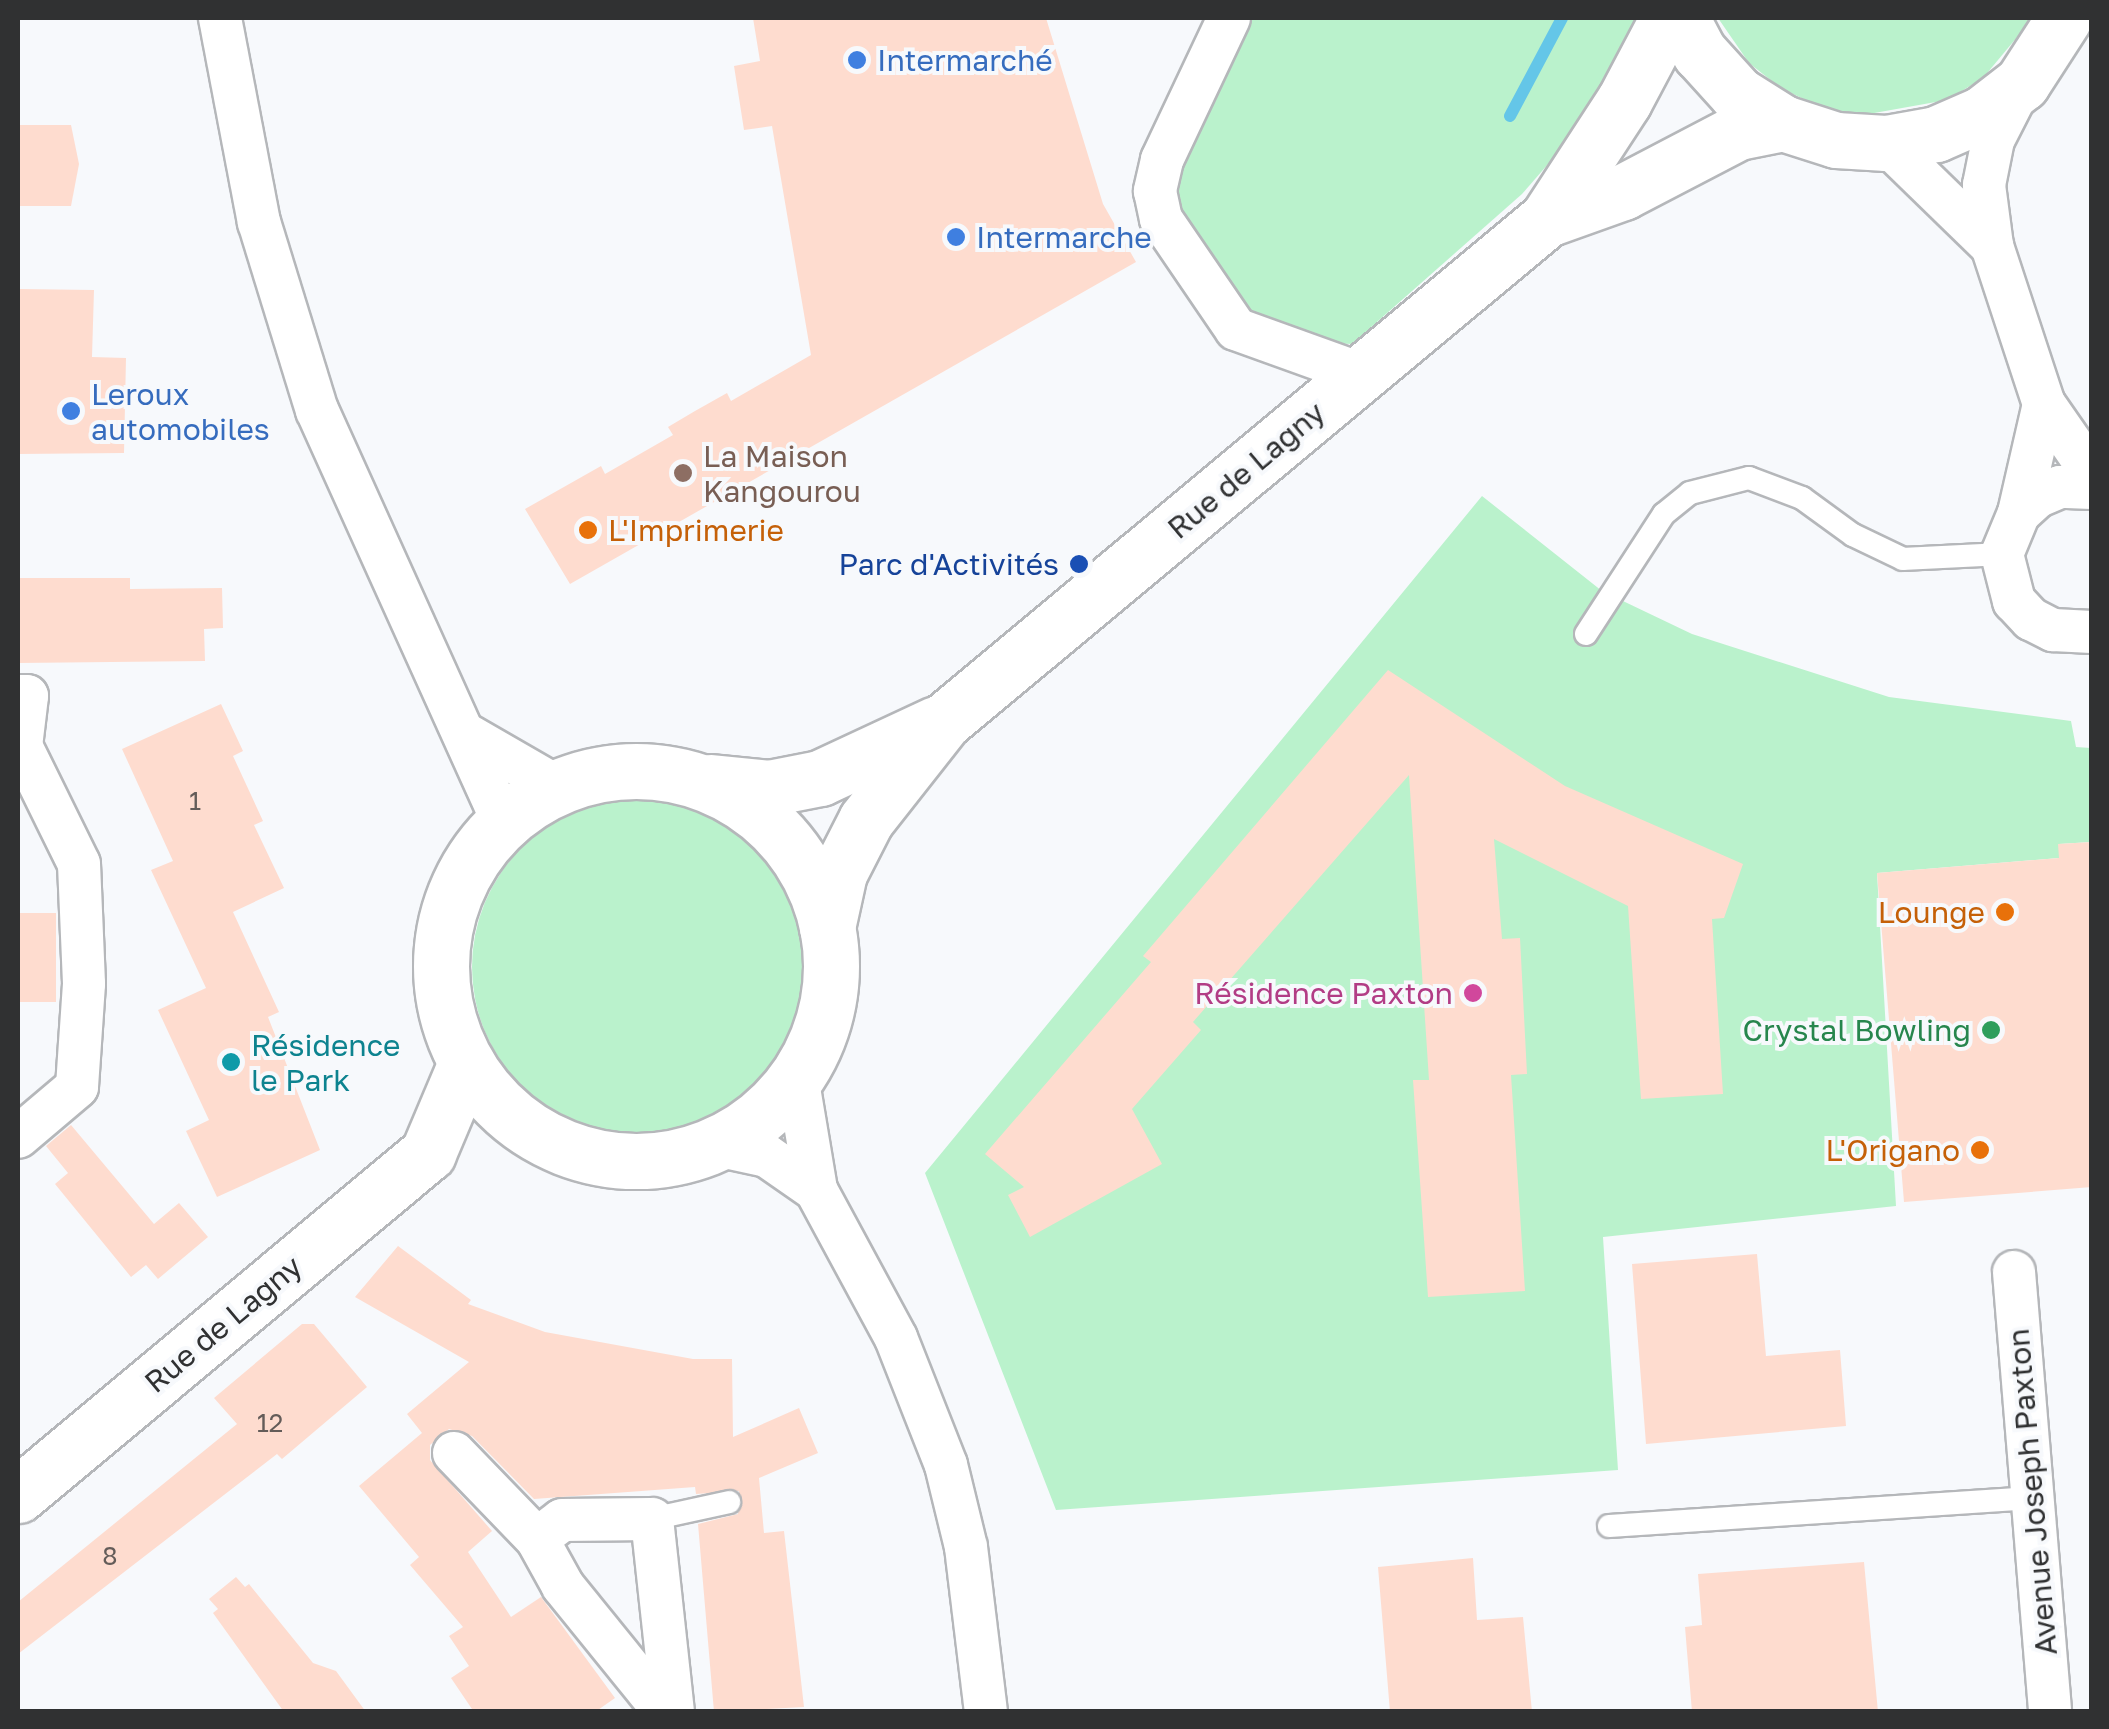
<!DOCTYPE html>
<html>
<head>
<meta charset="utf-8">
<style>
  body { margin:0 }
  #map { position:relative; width:2109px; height:1729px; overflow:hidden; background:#f7f9fc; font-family:"Golos Text",sans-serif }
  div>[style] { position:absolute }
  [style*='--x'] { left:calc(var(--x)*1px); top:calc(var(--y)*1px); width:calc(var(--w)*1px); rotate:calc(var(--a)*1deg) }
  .green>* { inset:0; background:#baf2cc }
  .round { border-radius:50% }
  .stream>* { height:12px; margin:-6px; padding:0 6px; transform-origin:6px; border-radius:6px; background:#64c6e8 }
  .building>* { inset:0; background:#fedccf; transform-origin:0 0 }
  .roads { filter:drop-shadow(2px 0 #b5b7ba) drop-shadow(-2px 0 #b5b7ba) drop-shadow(0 2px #b5b7ba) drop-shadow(0 -2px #b5b7ba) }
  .lane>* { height:22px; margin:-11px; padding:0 11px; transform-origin:11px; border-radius:11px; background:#fff }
  .street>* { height:42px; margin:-21px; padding:0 21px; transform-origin:21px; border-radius:21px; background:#fff }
  .secondary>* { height:55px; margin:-27.5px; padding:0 27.5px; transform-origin:27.5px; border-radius:27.5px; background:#fff }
  .secondary>.ring { margin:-27.5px; padding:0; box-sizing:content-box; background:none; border:55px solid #fff; border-radius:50% }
  .dots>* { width:28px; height:28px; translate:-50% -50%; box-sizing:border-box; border:5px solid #f7f9fc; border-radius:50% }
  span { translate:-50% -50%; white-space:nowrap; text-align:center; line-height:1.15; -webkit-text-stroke:8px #f7f9fc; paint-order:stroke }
  .number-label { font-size:25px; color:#645c59 }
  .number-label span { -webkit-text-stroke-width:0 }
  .shop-label { font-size:30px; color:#366cbe }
  .left { translate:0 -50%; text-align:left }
  .education-label { font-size:30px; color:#785e54 }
  .street-label { font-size:30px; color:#303132 }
  .food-label { font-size:30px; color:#c56008 }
  .right { translate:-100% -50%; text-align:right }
  .transit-label { font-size:30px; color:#164399 }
  .hotel-label { font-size:30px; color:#b23c85 }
  .leisure-label { font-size:30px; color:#27864d }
  .culture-label { font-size:30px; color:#0d838f }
  .frame { position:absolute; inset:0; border:20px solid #303132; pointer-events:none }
</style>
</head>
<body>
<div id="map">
  <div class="green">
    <i style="clip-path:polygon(1241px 18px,1640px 18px,1582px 125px,1522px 194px,1352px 344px,1328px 343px,1239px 312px,1170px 211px,1167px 175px)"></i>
    <i style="clip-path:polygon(1718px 18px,2033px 18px,1983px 78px,1947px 100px,1863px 115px,1821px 107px,1782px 89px,1749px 63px)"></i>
    <i style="clip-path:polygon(1482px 496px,1602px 591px,1692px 634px,1889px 697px,2071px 721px,2076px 747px,2091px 748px,2091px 842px,2059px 844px,2059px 858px,1877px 873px,1896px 1206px,1603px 1237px,1618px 1470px,1056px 1510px,925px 1173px)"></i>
    <i class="round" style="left:472px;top:799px;width:336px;height:336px"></i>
  </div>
  <div class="stream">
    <i style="--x:1510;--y:116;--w:111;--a:-62"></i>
  </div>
  <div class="building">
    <i style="clip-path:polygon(753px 18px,1046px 18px,1103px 204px,1136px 262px,570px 584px,525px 509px,601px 466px,605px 474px,673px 435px,668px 427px,695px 411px,727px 393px,731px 401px,811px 355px,772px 126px,744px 130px,734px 66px,760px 61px)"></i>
    <i style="clip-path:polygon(18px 125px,71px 125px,79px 164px,71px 206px,18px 206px)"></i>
    <i style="clip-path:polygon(18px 289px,94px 290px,92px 357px,126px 358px,124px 453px,18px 454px)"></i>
    <i style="clip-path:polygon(18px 578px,130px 578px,130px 589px,222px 588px,223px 628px,204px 629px,205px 661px,18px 663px)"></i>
    <i style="clip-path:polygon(1388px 670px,1565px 786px,1743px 864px,1724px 918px,1712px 919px,1723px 1094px,1641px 1099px,1628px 906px,1494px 839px,1502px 939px,1520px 938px,1527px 1074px,1511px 1075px,1525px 1291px,1428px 1297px,1413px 1080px,1429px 1080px,1409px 775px,1193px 1022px,1201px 1030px,1132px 1109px,1162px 1164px,1030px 1237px,1008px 1195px,1024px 1187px,985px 1154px,1151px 962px,1143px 956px)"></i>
    <i style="clip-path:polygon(221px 704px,243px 751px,233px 756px,263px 821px,254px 825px,284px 888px,233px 912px,279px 1012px,268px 1017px,320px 1150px,217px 1197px,186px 1131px,209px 1120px,158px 1010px,206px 988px,151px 870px,173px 861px,122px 749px)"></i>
    <i style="clip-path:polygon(2092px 842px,2092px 1187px,1904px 1202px,1877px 873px,2059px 858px,2058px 844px)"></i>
    <i style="left:18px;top:913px;width:38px;height:89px"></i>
    <i style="clip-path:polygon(71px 1125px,154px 1224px,179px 1203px,208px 1237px,158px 1279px,146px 1265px,131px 1277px,55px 1184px,68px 1173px,46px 1146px)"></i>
    <i style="clip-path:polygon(398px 1246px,471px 1300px,468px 1304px,545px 1332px,693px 1359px,732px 1359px,733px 1437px,799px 1408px,818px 1453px,759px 1478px,764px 1533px,784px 1531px,804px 1707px,714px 1712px,698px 1524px,738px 1514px,739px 1491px,696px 1494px,695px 1487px,534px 1499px,472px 1436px,449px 1429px,430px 1445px,430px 1460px,492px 1531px,468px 1552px,511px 1617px,541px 1597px,615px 1698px,595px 1712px,474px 1712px,451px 1678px,469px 1666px,449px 1636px,463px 1627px,410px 1565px,419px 1557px,359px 1486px,422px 1433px,407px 1414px,469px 1362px,355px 1297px)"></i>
    <i style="clip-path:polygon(1757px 1254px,1766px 1356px,1840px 1350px,1846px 1426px,1646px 1444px,1632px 1264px)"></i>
    <i style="clip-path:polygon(302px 1324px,314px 1324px,367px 1387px,282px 1459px,277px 1454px,18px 1654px,18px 1602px,237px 1424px,214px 1398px)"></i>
    <i style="clip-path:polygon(1473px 1558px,1477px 1620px,1523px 1617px,1532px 1712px,1390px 1712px,1378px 1567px)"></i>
    <i style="clip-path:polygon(1864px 1562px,1878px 1712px,1692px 1712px,1685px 1627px,1702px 1625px,1698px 1574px)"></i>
    <i style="clip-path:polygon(236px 1577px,245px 1587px,249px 1584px,313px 1663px,336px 1671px,366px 1712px,284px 1712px,213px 1613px,218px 1609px,209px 1599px)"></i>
  </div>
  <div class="roads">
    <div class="lane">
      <i style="--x:1586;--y:634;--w:143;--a:-57"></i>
      <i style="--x:1664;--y:514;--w:33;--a:-39"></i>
      <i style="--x:1690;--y:493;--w:61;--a:-14.3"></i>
      <i style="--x:1749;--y:478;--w:57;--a:20.7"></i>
      <i style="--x:1802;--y:498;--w:63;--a:36"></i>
      <i style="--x:1853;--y:535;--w:55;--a:25.6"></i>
      <i style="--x:1903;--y:559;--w:99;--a:-2.9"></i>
      <i style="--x:652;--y:1519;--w:79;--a:-12.4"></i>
      <i style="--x:1609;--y:1526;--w:424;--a:-3.8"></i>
    </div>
    <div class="street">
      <i style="--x:220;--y:18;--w:208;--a:79.2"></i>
      <i style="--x:259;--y:222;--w:197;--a:72.9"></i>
      <i style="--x:317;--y:410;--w:451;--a:65.7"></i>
      <i style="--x:1229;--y:18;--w:157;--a:115.3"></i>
      <i style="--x:1162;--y:160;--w:32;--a:103"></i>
      <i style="--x:1155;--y:191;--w:29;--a:78"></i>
      <i style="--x:1161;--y:219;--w:133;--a:55.7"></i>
      <i style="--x:1236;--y:329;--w:133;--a:19.8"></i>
      <i style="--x:2019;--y:89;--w:57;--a:117"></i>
      <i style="--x:1993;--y:140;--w:46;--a:101.3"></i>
      <i style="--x:1984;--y:185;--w:62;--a:82.5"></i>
      <i style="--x:1992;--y:246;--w:166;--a:71.8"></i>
      <i style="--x:2044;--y:404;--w:84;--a:55.2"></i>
      <i style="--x:1886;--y:143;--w:148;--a:44.2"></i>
      <i style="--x:2092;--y:488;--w:32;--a:-178"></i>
      <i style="--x:2060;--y:487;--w:25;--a:157"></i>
      <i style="--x:2037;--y:497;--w:24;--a:138"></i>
      <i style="--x:2019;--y:513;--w:44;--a:112.5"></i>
      <i style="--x:2002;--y:554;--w:49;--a:75.7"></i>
      <i style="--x:2014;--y:601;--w:25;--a:47"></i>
      <i style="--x:2031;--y:619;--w:25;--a:27"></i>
      <i style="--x:2053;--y:630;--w:39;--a:3"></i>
      <i style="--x:2019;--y:513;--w:112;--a:-77.1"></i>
      <i style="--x:18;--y:696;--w:9;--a:0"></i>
      <i style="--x:27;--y:696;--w:50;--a:96.8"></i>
      <i style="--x:21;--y:746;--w:131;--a:63.8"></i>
      <i style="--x:79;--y:864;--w:120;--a:87.6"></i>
      <i style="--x:84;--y:984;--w:103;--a:93.9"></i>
      <i style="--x:77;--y:1087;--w:77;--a:139.7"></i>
      <i style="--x:469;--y:736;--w:100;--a:29.9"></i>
      <i style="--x:797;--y:1076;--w:116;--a:80.5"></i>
      <i style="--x:816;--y:1190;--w:168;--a:61.6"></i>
      <i style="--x:896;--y:1338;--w:136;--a:68.5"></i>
      <i style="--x:946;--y:1465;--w:84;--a:76.3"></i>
      <i style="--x:966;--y:1547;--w:166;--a:83.1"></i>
      <i style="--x:716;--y:1145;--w:52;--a:12.2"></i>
      <i style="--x:767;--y:1156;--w:60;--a:34.8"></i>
      <i style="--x:2014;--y:1272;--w:441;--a:85.3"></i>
      <i style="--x:454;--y:1453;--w:120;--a:46"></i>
      <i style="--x:537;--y:1539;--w:54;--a:61"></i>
      <i style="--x:563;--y:1586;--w:162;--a:51"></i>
      <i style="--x:537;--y:1539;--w:31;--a:-37"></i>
      <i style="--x:562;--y:1520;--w:90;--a:-0.6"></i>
      <i style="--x:652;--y:1519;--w:194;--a:83.8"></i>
    </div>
    <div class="secondary">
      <i style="--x:1681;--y:18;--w:40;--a:62"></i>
      <i style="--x:1700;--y:53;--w:55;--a:47.9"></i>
      <i style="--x:1737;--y:94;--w:54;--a:32.2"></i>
      <i style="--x:1783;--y:123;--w:56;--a:17.8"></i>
      <i style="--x:1836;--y:140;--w:50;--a:3.4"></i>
      <i style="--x:1886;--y:143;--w:51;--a:-10.2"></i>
      <i style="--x:1936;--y:134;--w:50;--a:-23.5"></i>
      <i style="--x:1982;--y:114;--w:51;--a:-37.8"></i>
      <i style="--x:2022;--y:83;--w:77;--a:-57.1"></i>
      <i style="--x:1547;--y:219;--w:81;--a:-19.6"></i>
      <i style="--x:1623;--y:192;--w:130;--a:-27.6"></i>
      <i style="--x:1738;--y:132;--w:46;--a:-11.3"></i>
      <i class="ring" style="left:441px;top:771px;width:335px;height:335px"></i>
      <i style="--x:711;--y:782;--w:58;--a:5.9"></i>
      <i style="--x:769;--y:788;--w:52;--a:-11.1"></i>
      <i style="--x:820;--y:778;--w:128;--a:-25"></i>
      <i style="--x:827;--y:928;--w:56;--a:-77.7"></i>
      <i style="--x:839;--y:873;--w:59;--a:-63"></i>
      <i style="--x:866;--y:820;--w:126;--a:-51.8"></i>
      <i style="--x:944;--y:721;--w:785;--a:-39.78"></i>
      <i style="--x:1547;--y:219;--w:141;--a:-56.9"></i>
      <i style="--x:1624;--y:101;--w:94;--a:-62.1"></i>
      <i style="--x:18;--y:1495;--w:534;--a:-39.83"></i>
      <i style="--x:428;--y:1153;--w:98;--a:-67.1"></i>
    </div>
  </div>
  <div class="dots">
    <i style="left:857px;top:60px;background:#3f7fe0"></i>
    <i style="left:956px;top:237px;background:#3f7fe0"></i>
    <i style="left:71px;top:411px;background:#3f7fe0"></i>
    <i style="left:683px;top:473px;background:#8d6e63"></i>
    <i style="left:588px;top:530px;background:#e8710a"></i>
    <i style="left:1079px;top:564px;background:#1a4fb4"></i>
    <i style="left:2005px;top:912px;background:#e8710a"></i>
    <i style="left:1473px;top:993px;background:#d1479c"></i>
    <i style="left:1991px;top:1030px;background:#2e9e5b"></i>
    <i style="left:231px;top:1062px;background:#0f9aa8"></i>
    <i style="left:1980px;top:1150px;background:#e8710a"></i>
  </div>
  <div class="number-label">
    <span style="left:195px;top:801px">1</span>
    <span style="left:270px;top:1423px">12</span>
    <span style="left:110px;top:1556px">8</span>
  </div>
  <div class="shop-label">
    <span class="left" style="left:877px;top:60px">Intermarché</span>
    <span class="left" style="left:976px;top:237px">Intermarche</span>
    <span class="left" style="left:91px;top:411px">Leroux<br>automobiles</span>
  </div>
  <div class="education-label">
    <span class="left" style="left:703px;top:473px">La Maison<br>Kangourou</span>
  </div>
  <div class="street-label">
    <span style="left:1246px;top:470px;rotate:-40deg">Rue de Lagny</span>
    <span style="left:223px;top:1324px;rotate:-40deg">Rue de Lagny</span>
    <span style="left:2032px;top:1492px;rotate:-95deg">Avenue Joseph Paxton</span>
  </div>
  <div class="food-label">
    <span class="left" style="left:608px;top:530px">L'Imprimerie</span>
    <span class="right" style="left:1985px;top:912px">Lounge</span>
    <span class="right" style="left:1960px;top:1150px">L'Origano</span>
  </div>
  <div class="transit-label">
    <span class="right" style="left:1059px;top:564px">Parc d'Activités</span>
  </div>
  <div class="hotel-label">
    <span class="right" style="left:1453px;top:993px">Résidence Paxton</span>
  </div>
  <div class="leisure-label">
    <span class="right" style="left:1971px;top:1030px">Crystal Bowling</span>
  </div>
  <div class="culture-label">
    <span class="left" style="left:251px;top:1062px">Résidence<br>le Park</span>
  </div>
  <div class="frame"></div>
</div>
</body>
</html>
